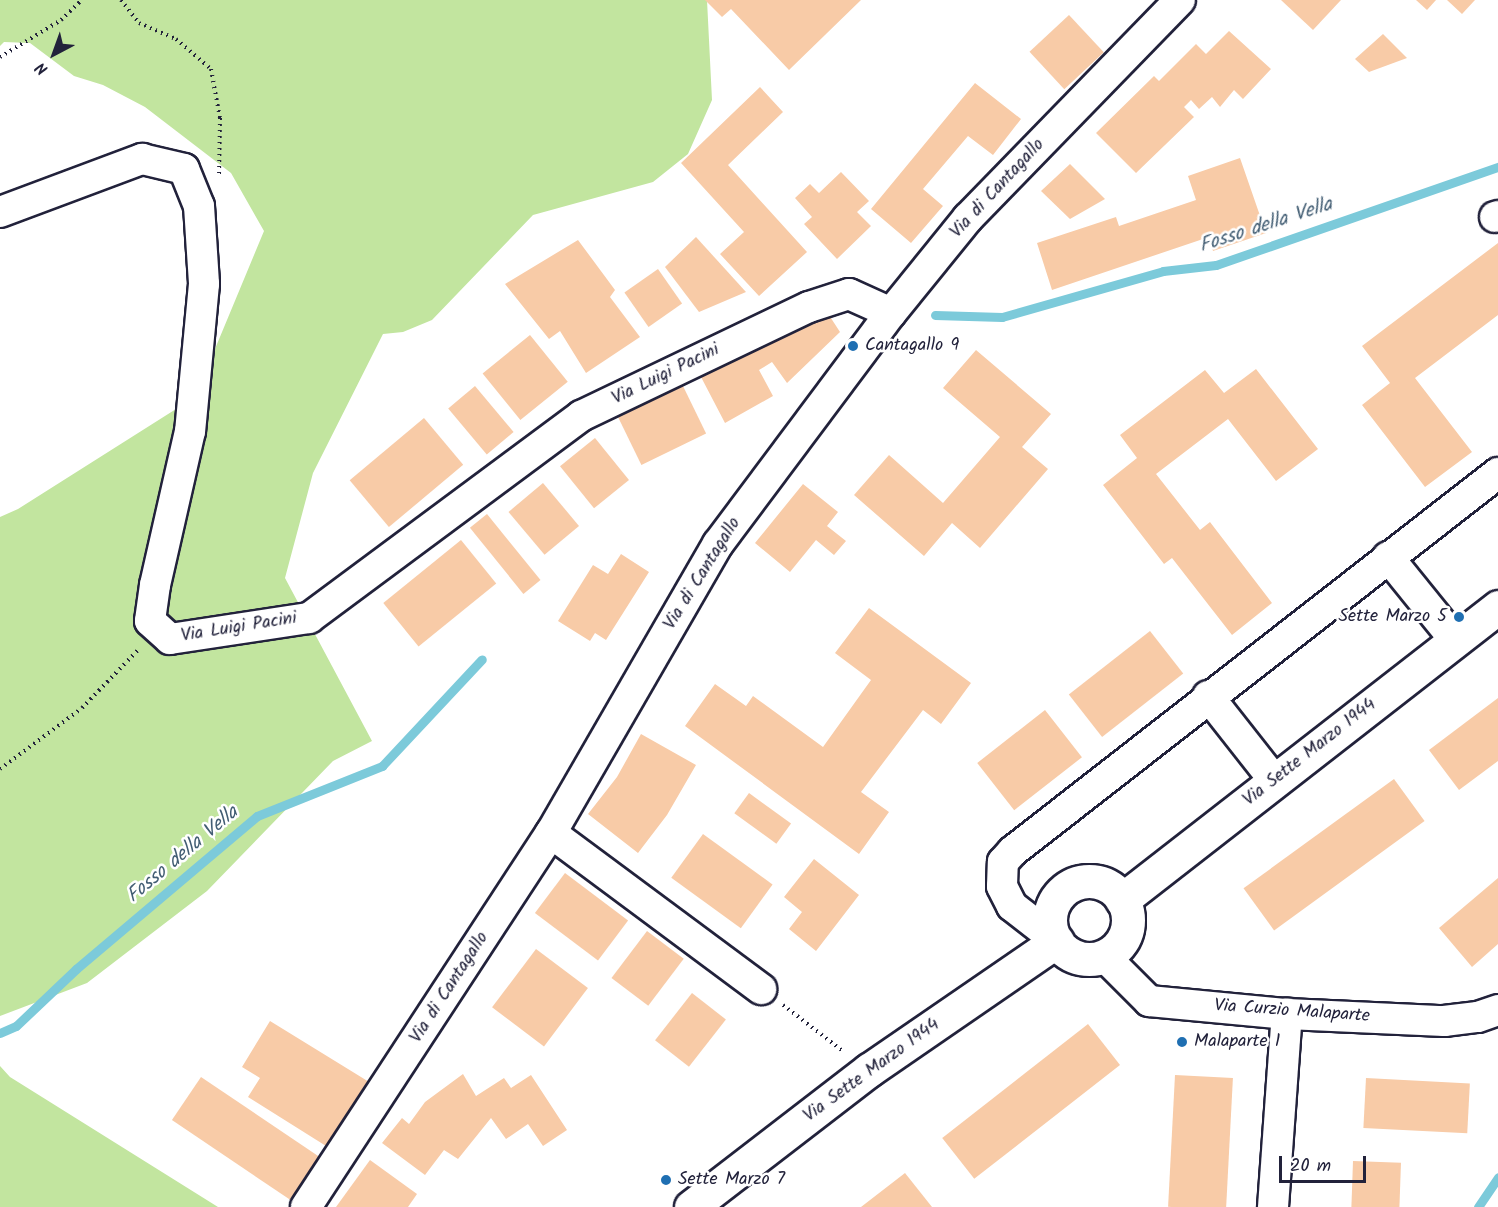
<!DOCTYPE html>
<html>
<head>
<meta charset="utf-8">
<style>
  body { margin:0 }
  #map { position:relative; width:1498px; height:1207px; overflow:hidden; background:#fff; font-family:Kalam,sans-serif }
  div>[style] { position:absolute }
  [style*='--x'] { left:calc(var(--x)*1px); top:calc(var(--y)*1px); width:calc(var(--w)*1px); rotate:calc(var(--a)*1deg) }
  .green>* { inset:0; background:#c2e59f }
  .stream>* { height:9px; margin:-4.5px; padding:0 4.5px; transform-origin:4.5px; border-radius:4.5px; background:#7ccada }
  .building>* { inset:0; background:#f8cba7; transform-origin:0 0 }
  .path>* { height:4px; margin-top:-2px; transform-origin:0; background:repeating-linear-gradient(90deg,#22223b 0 1.5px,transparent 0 6px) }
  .roads { filter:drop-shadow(2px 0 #22223b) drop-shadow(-2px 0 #22223b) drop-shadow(0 2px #22223b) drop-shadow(0 -2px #22223b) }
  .street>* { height:30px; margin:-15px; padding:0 15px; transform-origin:15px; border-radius:15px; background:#fff }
  .secondary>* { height:33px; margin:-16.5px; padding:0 16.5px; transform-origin:16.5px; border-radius:16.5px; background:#fff }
  .secondary>.ring { margin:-16.5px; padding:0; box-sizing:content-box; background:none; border:33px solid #fff; border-radius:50% }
  .dots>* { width:16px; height:16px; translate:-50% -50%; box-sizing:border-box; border:3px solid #fff; border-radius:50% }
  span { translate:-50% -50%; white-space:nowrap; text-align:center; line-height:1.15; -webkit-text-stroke:5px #fff; paint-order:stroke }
  .street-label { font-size:18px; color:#22223b }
  .poi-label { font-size:18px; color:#22223b }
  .left { translate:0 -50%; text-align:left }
  .right { translate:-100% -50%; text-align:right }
  .water-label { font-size:20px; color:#425d73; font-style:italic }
  .north { position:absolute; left:24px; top:24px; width:60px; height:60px; -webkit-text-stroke:4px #fff; paint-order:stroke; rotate:221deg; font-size:16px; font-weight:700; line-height:24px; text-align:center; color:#22223b }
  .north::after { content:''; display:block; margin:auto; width:21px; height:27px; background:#22223b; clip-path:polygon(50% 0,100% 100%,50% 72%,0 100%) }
  .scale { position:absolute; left:1279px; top:1156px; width:87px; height:27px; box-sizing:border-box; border:3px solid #22223b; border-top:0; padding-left:8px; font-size:18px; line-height:21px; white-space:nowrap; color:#22223b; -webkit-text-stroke:4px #fff; paint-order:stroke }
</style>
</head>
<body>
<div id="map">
  <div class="green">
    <i style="clip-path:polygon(0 0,707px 0,712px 100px,688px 154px,653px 182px,533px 215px,432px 320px,403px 332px,383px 334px,313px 473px,285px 578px,372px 741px,333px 761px,207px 891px,87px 983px,0 1016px,0 517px,18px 509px,195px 397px,264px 231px,231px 173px,145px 107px,103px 85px,74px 76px,30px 43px,4px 42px,0 46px)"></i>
    <i style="clip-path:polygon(0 1066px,10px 1077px,218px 1207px,0 1207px)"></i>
  </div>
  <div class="stream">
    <i style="--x:935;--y:315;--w:67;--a:1.7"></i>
    <i style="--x:1002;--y:317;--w:167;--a:-15.9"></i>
    <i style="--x:1163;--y:271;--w:53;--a:-6.5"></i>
    <i style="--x:1216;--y:265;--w:299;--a:-19.2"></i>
    <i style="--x:0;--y:1033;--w:17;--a:-24"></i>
    <i style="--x:16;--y:1026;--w:83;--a:-43.5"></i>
    <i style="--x:76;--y:969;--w:237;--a:-40.2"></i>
    <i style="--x:257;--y:816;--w:135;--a:-21.8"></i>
    <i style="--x:382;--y:766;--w:146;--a:-46.9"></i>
    <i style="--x:1478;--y:1207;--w:36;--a:-56"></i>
  </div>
  <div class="building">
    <i style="clip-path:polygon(705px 0,861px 0,789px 70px,731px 9px,722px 17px)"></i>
    <i style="clip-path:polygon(1281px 0,1341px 0,1313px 30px)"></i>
    <i style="clip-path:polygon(1416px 0,1436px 0,1427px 10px)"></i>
    <i style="clip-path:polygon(1447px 0,1475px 0,1462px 14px)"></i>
    <i style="left:1069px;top:15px;width:51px;height:54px;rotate:47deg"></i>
    <i style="clip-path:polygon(1229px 31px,1271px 69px,1243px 99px,1234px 90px,1220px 107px,1212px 97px,1199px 109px,1191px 100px,1184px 107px,1194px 117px,1136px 173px,1096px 133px,1154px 76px,1159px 81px,1196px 44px,1206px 54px)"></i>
    <i style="clip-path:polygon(1383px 34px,1407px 58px,1369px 72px,1355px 59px)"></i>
    <i style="clip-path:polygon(975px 83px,1021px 119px,993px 155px,968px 136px,923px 189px,943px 206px,911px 243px,871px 209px)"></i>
    <i style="clip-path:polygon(760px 87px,783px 112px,728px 165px,807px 252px,759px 296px,720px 254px,744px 232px,681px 163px)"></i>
    <i style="clip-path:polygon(1240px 158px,1266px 233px,1213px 251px,1209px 237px,1052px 290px,1037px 243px,1116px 217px,1119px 226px,1196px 200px,1188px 176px)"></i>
    <i style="clip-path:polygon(1070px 164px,1105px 199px,1070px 219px,1041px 191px)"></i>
    <i style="clip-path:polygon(841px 172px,869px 201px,857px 212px,871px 226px,837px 259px,804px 224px,812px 217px,795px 198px,810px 184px,819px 193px)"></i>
    <i style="clip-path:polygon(696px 237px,746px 292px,699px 312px,665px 267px)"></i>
    <i style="clip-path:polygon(578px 240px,615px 290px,610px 297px,640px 337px,586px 373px,560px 331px,549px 339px,505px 284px)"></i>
    <i style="clip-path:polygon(1498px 243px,1498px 315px,1415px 378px,1472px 452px,1425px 487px,1362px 405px,1390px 383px,1362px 346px)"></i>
    <i style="left:658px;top:269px;width:42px;height:41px;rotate:55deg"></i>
    <i style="clip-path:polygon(827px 312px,840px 332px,787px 383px,772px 362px,759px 370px,773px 396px,725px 423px,701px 377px)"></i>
    <i style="left:530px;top:335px;width:60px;height:61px;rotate:51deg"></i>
    <i style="clip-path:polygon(976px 350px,1051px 414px,1022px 447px,1048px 469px,980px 548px,952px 523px,924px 556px,854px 495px,889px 455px,943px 503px,1000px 437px,943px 388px)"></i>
    <i style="clip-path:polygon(1256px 369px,1318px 449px,1276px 481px,1228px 419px,1156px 474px,1200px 530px,1210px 522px,1272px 603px,1232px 635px,1172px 558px,1164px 564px,1103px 485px,1137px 458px,1120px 435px,1205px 370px,1224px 393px)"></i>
    <i style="left:682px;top:384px;width:55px;height:72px;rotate:64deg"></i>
    <i style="left:475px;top:386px;width:60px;height:35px;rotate:50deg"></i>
    <i style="left:424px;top:418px;width:61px;height:97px;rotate:50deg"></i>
    <i style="left:595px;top:438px;width:54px;height:45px;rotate:51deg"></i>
    <i style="left:543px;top:483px;width:56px;height:45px;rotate:50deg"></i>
    <i style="clip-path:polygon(803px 484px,838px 512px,827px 526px,846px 541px,834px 555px,816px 540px,790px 572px,755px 543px)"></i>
    <i style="left:487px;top:514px;width:85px;height:22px;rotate:51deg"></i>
    <i style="left:461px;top:540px;width:56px;height:100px;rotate:51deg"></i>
    <i style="clip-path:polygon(621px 554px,649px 572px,606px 640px,595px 633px,590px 641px,558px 621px,593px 565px,608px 574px)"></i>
    <i style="clip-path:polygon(869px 608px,971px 683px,941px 724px,923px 710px,861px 792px,889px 812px,859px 854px,685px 726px,715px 684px,746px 706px,753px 696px,823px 747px,871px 680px,835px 653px)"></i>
    <i style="left:1150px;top:631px;width:54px;height:103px;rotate:52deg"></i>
    <i style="clip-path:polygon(1498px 698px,1498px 761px,1459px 790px,1429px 750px)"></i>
    <i style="left:1045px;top:710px;width:60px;height:86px;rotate:52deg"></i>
    <i style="clip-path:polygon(641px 734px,696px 765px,667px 815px,638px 853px,588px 814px,617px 777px)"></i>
    <i style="left:1394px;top:779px;width:52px;height:186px;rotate:54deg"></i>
    <i style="left:749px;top:793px;width:52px;height:25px;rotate:36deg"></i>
    <i style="left:703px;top:834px;width:86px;height:54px;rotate:36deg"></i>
    <i style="clip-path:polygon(814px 859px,859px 895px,816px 951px,789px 929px,802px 912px,784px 897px)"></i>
    <i style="left:565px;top:873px;width:79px;height:50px;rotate:37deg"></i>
    <i style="clip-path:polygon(1498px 878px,1498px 944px,1472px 967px,1439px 928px)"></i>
    <i style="left:647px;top:931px;width:46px;height:59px;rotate:37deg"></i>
    <i style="left:536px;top:949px;width:65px;height:73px;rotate:37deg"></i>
    <i style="left:692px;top:993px;width:43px;height:60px;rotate:38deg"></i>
    <i style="clip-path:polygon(270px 1021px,374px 1085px,334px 1151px,248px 1097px,260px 1078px,242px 1067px)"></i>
    <i style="left:1088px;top:1024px;width:52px;height:185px;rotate:52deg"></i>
    <i style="clip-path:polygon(463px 1074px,476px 1096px,504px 1078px,511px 1088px,531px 1075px,567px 1130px,543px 1146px,528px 1124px,506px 1139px,491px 1118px,458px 1159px,444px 1150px,425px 1175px,382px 1143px,402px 1118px,409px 1124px,425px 1102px)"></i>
    <i style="left:1175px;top:1075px;width:58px;height:132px;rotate:3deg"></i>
    <i style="left:201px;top:1077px;width:148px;height:52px;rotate:34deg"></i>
    <i style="left:1366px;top:1078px;width:104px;height:50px;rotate:3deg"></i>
    <i style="clip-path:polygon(370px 1160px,417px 1194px,408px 1207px,336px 1207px)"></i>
    <i style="left:1353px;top:1161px;width:48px;height:46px;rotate:2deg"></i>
    <i style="clip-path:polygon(905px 1173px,932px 1207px,861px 1207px)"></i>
  </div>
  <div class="path">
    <i style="--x:121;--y:0;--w:29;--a:52"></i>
    <i style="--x:139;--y:23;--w:40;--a:23.4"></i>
    <i style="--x:176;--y:39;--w:46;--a:40.6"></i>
    <i style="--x:211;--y:69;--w:50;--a:79.6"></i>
    <i style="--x:220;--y:118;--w:56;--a:91"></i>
    <i style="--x:0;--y:57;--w:71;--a:-31.2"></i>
    <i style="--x:61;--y:20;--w:29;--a:-44"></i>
    <i style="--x:0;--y:769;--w:102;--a:-36.6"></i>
    <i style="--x:82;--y:708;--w:82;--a:-46"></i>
    <i style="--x:783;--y:1005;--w:77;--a:37.6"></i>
  </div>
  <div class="roads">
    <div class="street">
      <i style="--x:0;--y:212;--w:152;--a:-20.5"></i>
      <i style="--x:142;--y:159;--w:43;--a:13.4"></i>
      <i style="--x:184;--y:169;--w:40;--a:68"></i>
      <i style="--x:199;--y:206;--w:78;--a:86.3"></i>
      <i style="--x:204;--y:284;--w:148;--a:95.4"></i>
      <i style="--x:190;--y:431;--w:158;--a:102.8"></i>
      <i style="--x:155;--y:585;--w:36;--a:98"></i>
      <i style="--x:150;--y:621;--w:27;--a:42"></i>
      <i style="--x:170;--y:639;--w:141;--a:-8.6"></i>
      <i style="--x:309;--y:618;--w:339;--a:-36.6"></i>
      <i style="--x:581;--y:416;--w:253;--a:-25.6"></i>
      <i style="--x:809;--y:307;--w:42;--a:-18"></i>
      <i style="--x:849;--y:294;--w:46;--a:24.3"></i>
      <i style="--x:1495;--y:217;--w:3;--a:-18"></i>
      <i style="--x:1388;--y:557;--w:107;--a:51.1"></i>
      <i style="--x:1208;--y:696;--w:108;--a:51.8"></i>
      <i style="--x:551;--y:833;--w:262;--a:36.6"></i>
      <i style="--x:1057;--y:941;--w:57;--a:-142.1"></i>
      <i style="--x:1012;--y:906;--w:22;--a:-117"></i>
      <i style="--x:1002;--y:886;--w:24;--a:-88"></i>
      <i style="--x:1003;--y:862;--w:15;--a:-48"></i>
      <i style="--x:1013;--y:851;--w:615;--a:-37.93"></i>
      <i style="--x:1104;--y:956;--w:64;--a:45"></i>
      <i style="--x:1149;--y:1001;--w:139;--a:5.4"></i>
      <i style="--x:1287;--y:1014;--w:157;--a:2.6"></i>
      <i style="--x:1444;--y:1021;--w:34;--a:-7"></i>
      <i style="--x:1478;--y:1017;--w:21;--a:-19"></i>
      <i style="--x:306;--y:1207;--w:447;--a:-56.8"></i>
      <i style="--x:551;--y:833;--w:334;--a:-60"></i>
      <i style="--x:718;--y:544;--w:289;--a:-53.2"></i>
      <i style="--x:891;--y:313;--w:122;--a:-51"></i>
      <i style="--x:968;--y:218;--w:304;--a:-45.8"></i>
      <i style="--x:1273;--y:1207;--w:194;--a:-85.9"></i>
    </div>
    <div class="secondary">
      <i class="ring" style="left:1050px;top:881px;width:45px;height:45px"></i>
      <i style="--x:1122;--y:900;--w:477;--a:-37.9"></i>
      <i style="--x:691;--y:1207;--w:225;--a:-37.6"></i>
      <i style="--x:869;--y:1070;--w:228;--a:-34.5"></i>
    </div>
  </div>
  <div class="dots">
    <i style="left:853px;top:346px;background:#1f6fb2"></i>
    <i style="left:1459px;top:617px;background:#1f6fb2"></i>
    <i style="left:1182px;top:1042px;background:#1f6fb2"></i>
    <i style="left:666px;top:1180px;background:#1f6fb2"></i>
  </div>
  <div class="street-label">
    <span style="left:998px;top:189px;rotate:-47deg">Via di Cantagallo</span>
    <span style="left:666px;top:375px;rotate:-26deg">Via Luigi Pacini</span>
    <span style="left:703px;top:574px;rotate:-58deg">Via di Cantagallo</span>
    <span style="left:239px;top:628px;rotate:-9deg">Via Luigi Pacini</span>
    <span style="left:1310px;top:753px;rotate:-38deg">Via Sette Marzo 1944</span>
    <span style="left:450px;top:988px;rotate:-57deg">Via di Cantagallo</span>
    <span style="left:1292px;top:1012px;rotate:4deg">Via Curzio Malaparte</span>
    <span style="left:872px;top:1071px;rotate:-36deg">Via Sette Marzo 1944</span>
  </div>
  <div class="poi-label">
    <span class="left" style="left:865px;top:346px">Cantagallo 9</span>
    <span class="right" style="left:1447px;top:617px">Sette Marzo 5</span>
    <span class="left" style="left:1194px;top:1042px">Malaparte 1</span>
    <span class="left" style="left:678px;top:1180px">Sette Marzo 7</span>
  </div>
  <div class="water-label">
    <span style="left:1266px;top:226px;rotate:-18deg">Fosso della Vella</span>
    <span style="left:183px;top:855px;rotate:-40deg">Fosso della Vella</span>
  </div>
  <div class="north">N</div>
  <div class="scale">20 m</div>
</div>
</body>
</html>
